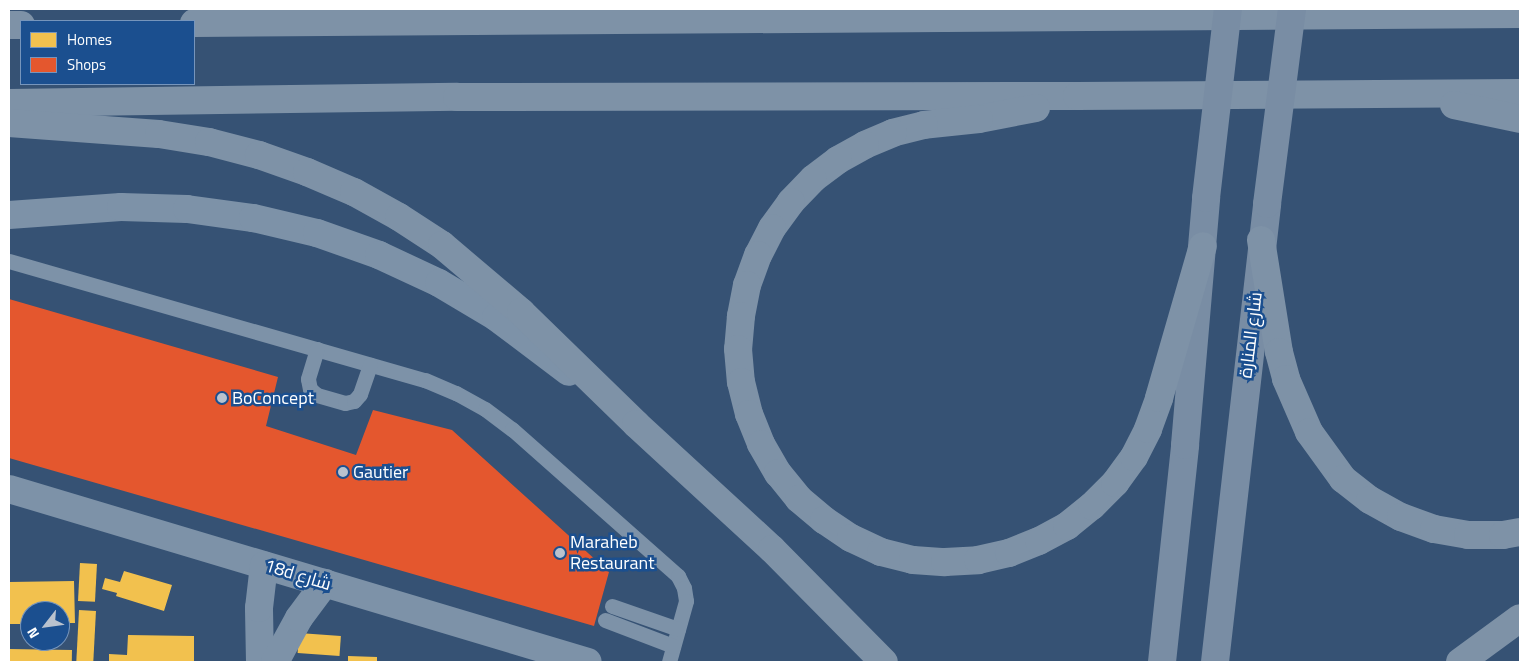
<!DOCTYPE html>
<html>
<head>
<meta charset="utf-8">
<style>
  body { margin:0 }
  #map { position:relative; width:1529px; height:671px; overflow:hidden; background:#365274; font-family:"Titillium Web",Cairo,sans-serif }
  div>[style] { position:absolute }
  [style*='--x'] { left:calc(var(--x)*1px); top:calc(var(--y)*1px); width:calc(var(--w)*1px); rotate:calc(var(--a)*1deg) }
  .homes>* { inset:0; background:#f2c14e; transform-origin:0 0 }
  .shops>* { inset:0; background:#e4572e }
  .service>* { height:15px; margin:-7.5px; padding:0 7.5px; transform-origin:7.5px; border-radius:7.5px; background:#7d92a8 }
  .minor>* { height:28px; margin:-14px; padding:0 14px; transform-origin:14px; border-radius:14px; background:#7d92a8 }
  .secondary>* { height:28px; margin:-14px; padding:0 14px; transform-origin:14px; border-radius:14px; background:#798da4 }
  .motorway>* { height:28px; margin:-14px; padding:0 14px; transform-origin:14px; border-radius:14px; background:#7e92a7 }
  .secondary-bridge>* { height:28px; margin:-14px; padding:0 14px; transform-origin:14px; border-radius:14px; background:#798da4 }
  .dots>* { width:14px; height:14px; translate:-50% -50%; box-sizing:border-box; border:2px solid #1b4f8f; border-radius:50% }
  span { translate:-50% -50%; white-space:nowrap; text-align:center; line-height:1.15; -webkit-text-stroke:5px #1b4f8f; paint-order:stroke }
  .street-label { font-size:18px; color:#fff }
  .poi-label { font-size:18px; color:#fff }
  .left { translate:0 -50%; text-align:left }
  .frame { position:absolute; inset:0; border:10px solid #fff; pointer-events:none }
  .legend { position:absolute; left:20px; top:20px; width:175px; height:65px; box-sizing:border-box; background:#1b4f8f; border:1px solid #7695bc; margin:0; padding:6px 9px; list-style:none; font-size:15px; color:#fff }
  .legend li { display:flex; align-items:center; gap:10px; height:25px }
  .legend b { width:25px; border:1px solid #7695bc }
  .north { position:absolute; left:20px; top:601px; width:50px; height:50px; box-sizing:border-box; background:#1b4f8f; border:1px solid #7695bc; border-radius:50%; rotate:240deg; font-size:14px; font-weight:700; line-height:20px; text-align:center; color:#fff }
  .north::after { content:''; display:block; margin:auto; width:18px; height:22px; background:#b9c2ce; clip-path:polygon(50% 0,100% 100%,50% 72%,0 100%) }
</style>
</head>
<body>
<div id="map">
  <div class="homes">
    <i style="left:80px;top:563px;width:17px;height:38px;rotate:3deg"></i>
    <i style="clip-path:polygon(124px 571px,172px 585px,164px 611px,116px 596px,117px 593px,102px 589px,105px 578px,120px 582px)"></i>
    <i style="clip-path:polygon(74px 581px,75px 623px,60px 623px,60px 611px,30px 611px,30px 624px,9px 624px,9px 582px)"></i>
    <i style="left:79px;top:610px;width:17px;height:52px;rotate:3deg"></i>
    <i style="left:299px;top:633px;width:42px;height:20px;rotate:4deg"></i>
    <i style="clip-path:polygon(128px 635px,194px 636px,194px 662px,109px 662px,109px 654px,127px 655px)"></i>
    <i style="left:9px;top:649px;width:63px;height:13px;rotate:1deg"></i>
    <i style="clip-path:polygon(348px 656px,377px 657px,377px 662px,348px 662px)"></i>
  </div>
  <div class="shops">
    <i style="clip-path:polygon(9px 299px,278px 377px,266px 426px,356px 455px,373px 410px,452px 430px,609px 572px,594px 626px,9px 458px)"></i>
  </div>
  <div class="service">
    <i style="--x:9;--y:261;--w:433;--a:16"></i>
    <i style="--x:425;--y:380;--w:34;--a:23"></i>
    <i style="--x:456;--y:393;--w:33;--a:29"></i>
    <i style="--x:485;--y:409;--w:34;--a:37"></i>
    <i style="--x:512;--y:429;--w:222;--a:41.5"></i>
    <i style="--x:678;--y:576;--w:13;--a:63"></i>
    <i style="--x:684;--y:588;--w:13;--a:81"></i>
    <i style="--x:686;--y:601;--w:63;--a:105.6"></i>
    <i style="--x:317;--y:349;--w:31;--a:107"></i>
    <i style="--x:308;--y:379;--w:10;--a:79"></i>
    <i style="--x:310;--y:389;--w:9;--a:41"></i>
    <i style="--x:317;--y:395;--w:29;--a:16"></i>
    <i style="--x:345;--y:403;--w:9;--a:-13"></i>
    <i style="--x:354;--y:401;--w:9;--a:-49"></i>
    <i style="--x:360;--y:394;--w:31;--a:-71"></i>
    <i style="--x:612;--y:606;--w:70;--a:19.2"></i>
    <i style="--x:605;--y:620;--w:73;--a:20.9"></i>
  </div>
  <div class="minor">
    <i style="--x:9;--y:215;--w:112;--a:-4.1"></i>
    <i style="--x:121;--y:207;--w:66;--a:1.7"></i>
    <i style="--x:187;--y:209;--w:67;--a:7.8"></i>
    <i style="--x:253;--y:218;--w:66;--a:13.2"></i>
    <i style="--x:317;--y:233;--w:66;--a:19.5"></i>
    <i style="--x:379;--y:255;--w:66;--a:25"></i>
    <i style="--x:439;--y:283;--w:66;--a:30.8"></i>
    <i style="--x:496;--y:317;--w:91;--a:37"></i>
    <i style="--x:9;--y:489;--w:604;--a:16.64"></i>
    <i style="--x:260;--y:662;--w:54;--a:-91.1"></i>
    <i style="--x:259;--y:608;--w:43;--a:-83.4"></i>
    <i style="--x:275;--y:662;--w:50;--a:-61.4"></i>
    <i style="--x:299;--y:618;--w:44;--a:-53.4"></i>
  </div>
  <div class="secondary">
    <i style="--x:1162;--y:662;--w:218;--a:-83.9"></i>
    <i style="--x:1185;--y:445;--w:248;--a:-85.1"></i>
    <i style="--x:1215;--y:662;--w:461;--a:-83.5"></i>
  </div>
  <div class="motorway">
    <i style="--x:194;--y:23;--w:1326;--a:-0.39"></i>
    <i style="--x:9;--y:25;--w:12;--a:0"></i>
    <i style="--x:9;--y:103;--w:448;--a:-0.8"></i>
    <i style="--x:457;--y:97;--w:620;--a:-0.09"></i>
    <i style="--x:1077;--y:96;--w:443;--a:-0.4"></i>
    <i style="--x:1454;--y:105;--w:67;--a:12"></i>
    <i style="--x:1036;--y:108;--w:58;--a:169.1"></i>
    <i style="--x:979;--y:119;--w:55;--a:173.8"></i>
    <i style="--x:924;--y:125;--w:32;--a:166"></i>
    <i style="--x:893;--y:133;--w:30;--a:157"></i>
    <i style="--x:865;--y:145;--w:31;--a:151"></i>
    <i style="--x:838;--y:160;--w:31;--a:143"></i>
    <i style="--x:813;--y:179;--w:32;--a:134"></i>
    <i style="--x:791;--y:202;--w:32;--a:126"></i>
    <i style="--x:772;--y:228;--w:30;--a:117"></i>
    <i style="--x:758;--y:255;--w:32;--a:110"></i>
    <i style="--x:747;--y:285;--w:32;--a:101"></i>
    <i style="--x:741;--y:316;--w:33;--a:95"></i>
    <i style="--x:738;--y:349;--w:33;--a:85"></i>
    <i style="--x:741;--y:382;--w:33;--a:76"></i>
    <i style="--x:749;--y:414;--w:32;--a:68"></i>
    <i style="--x:761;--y:444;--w:34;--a:60"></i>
    <i style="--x:778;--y:473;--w:33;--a:51"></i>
    <i style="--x:799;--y:499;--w:33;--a:40"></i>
    <i style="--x:824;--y:520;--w:32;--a:34"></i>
    <i style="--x:851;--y:538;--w:33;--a:25"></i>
    <i style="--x:881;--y:552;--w:33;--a:14"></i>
    <i style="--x:913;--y:560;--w:32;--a:4"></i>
    <i style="--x:945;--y:562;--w:33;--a:-3"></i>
    <i style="--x:978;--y:560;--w:32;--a:-13"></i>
    <i style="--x:1009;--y:553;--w:32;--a:-22"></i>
    <i style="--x:1039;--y:541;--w:32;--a:-28"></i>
    <i style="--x:1067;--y:526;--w:32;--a:-39"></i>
    <i style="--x:1092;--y:506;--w:33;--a:-45"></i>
    <i style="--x:1115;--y:483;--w:32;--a:-54"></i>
    <i style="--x:1134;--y:457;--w:31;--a:-63"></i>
    <i style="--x:1148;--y:429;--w:33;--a:-70"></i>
    <i style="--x:1159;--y:398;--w:158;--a:-73.9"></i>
    <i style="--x:9;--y:123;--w:150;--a:4.2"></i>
    <i style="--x:159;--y:134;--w:51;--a:9.1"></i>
    <i style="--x:209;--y:142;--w:52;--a:14.6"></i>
    <i style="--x:259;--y:155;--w:51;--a:19.5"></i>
    <i style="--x:307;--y:172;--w:51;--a:23.1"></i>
    <i style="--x:354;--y:192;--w:51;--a:29.1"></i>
    <i style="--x:399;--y:217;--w:51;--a:33.1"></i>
    <i style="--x:442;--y:245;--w:104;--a:40.3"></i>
    <i style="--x:521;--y:312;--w:161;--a:44.2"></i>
    <i style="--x:636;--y:424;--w:185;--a:42.6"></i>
    <i style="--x:772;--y:549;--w:159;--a:45.3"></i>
    <i style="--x:1261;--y:240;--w:113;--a:80.9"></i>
    <i style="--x:1279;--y:352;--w:28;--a:75"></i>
    <i style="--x:1286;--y:379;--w:58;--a:66.5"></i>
    <i style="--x:1309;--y:432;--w:58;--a:54.1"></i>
    <i style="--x:1343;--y:479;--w:34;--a:38"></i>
    <i style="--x:1370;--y:500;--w:35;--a:29"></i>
    <i style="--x:1401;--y:517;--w:35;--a:20"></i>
    <i style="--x:1434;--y:529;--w:35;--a:10"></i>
    <i style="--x:1468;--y:535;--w:35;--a:0"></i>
    <i style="--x:1503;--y:535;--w:17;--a:-10"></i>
    <i style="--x:1460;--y:662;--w:74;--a:-36.3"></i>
  </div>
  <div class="secondary-bridge">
    <i style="--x:1206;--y:198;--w:190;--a:-83.4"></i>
    <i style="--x:1267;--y:204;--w:197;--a:-82.7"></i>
  </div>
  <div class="dots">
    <i style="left:222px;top:398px;background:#b9c2ce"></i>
    <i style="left:343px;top:472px;background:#b9c2ce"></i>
    <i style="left:560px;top:553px;background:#b9c2ce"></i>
  </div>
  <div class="street-label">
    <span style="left:1251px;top:335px;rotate:-83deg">شارع المنارة</span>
    <span style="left:298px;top:575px;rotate:17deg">18d شارع</span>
  </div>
  <div class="poi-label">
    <span class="left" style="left:232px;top:398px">BoConcept</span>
    <span class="left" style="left:353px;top:472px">Gautier</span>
    <span class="left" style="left:570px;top:553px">Maraheb<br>Restaurant</span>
  </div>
  <div class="frame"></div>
  <ul class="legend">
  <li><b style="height:14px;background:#f2c14e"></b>Homes</li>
  <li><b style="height:14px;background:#e4572e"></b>Shops</li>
  </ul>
  <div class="north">N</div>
</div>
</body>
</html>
